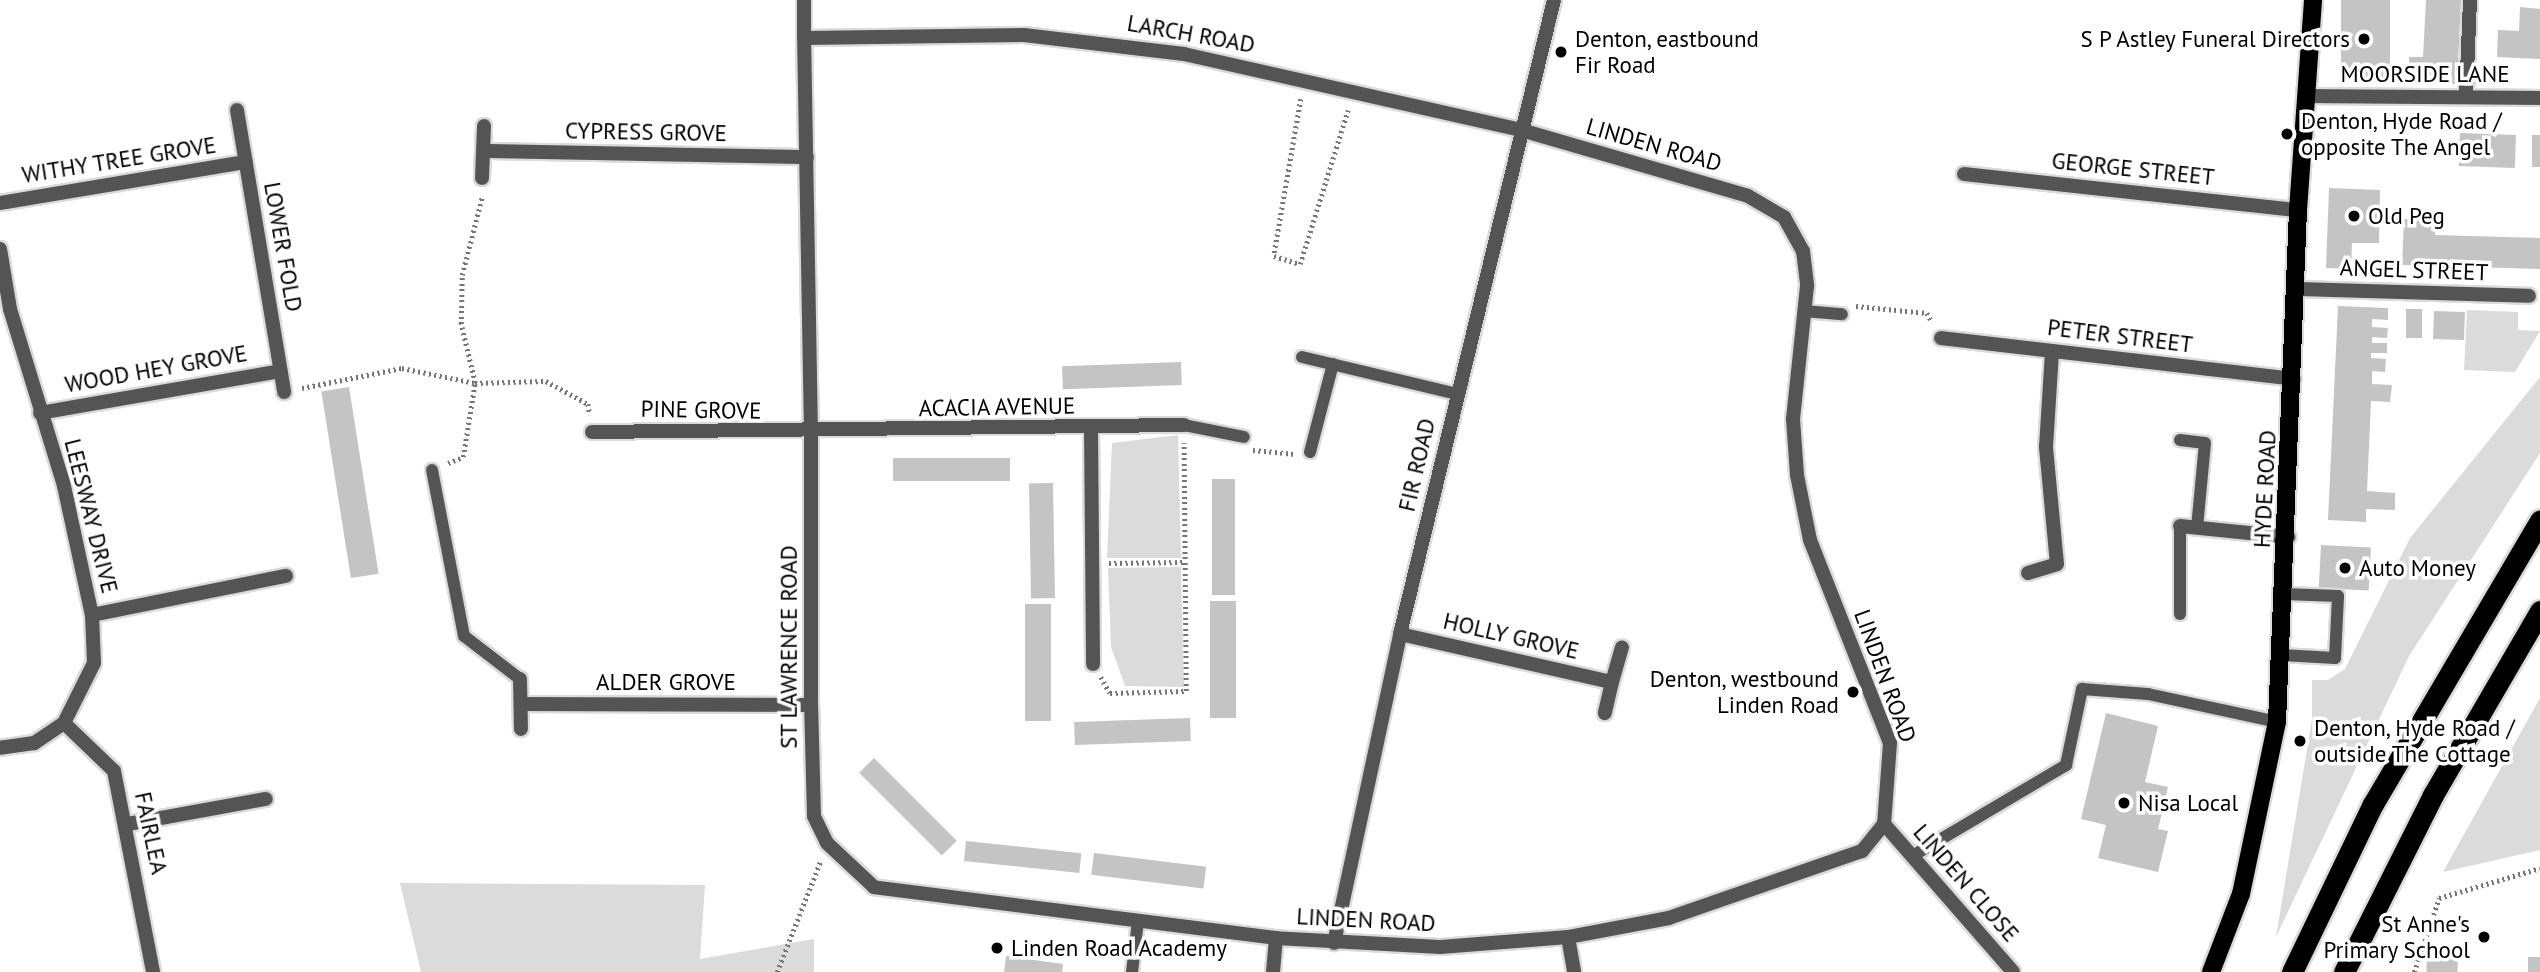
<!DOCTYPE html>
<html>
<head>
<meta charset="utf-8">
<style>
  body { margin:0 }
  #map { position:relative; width:2540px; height:972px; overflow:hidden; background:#fff; font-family:"PT Sans",sans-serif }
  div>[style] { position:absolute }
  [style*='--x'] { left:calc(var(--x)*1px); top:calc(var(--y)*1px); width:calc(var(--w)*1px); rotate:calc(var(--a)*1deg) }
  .green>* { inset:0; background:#dbdbdb }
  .building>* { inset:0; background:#c4c4c4; transform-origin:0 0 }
  .path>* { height:4.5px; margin-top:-2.25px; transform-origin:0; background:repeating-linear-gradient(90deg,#767676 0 2px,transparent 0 5.5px) }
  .roads { filter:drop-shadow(2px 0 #dbdbdb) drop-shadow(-2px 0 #dbdbdb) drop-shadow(0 2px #dbdbdb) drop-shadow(0 -2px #dbdbdb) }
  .lane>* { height:12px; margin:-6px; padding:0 6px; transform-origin:6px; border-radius:6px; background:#545454 }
  .street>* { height:14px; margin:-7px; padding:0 7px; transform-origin:7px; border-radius:7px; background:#545454 }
  .primary>* { height:18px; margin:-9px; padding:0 9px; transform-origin:9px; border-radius:9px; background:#000 }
  .highway>* { height:21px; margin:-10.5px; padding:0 10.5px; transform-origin:10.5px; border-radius:10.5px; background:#000 }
  .dots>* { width:19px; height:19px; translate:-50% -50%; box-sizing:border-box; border:4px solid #fff; border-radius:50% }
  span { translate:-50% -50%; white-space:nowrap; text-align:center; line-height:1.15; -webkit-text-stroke:7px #fff; paint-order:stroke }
  .street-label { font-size:23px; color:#000 }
  .poi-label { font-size:23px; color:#000 }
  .left { translate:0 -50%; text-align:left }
  .right { translate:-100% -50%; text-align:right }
</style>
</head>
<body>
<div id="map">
  <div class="green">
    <i style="clip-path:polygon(2467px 310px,2518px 312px,2518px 330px,2540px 331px,2515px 372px,2464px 370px)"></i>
    <i style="clip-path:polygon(2540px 377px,2540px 453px,2409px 656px,2276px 937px,2312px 719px,2312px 680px,2328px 680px,2345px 669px,2410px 538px)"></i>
    <i style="clip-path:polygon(1178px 435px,1181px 558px,1107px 558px,1112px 443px)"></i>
    <i style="clip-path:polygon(1181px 567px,1184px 687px,1125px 686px,1111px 647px,1108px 568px)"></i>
    <i style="clip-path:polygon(2540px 698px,2540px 850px,2443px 872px)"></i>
    <i style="clip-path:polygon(400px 883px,705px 885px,700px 959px,814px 939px,814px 972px,421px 972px)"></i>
  </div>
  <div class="building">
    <i style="left:2341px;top:0;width:49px;height:79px"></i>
    <i style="clip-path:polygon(2426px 0,2461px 0,2457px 84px,2422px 83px,2422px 69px,2409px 68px,2409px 57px,2423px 57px)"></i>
    <i style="clip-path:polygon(2520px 7px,2540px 9px,2540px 59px,2497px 57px,2498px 30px,2519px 31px)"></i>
    <i style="left:2460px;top:133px;width:56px;height:33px;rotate:2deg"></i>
    <i style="left:2532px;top:135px;width:8px;height:32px"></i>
    <i style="clip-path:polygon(2329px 188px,2380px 190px,2379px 243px,2352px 243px,2351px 269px,2326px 268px)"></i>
    <i style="clip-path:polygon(2404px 219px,2436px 220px,2435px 235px,2540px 238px,2540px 269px,2402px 265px)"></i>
    <i style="clip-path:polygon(2338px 306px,2388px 308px,2388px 320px,2372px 319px,2372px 327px,2388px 328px,2387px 338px,2372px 337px,2372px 343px,2387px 343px,2387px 353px,2371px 353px,2371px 358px,2386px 359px,2385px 372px,2372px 371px,2372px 384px,2392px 385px,2390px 402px,2371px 401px,2367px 491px,2395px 493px,2395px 510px,2366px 509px,2366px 522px,2328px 520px)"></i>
    <i style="left:2406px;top:309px;width:16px;height:29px"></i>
    <i style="left:2434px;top:311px;width:31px;height:28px;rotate:2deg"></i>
    <i style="left:1181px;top:362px;width:23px;height:119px;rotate:88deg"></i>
    <i style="left:349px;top:387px;width:189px;height:28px;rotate:81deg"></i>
    <i style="left:1010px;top:458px;width:23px;height:117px;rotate:90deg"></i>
    <i style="left:1212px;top:479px;width:23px;height:116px"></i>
    <i style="left:1053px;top:483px;width:115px;height:24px;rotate:89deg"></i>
    <i style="left:2321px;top:545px;width:50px;height:43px;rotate:3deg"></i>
    <i style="left:1210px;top:601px;width:26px;height:117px"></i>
    <i style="left:1025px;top:604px;width:26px;height:117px"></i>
    <i style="clip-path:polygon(2106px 713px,2158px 726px,2145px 782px,2168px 787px,2158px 829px,2168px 831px,2158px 872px,2098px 858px,2106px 825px,2081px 819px)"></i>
    <i style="left:1190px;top:718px;width:23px;height:116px;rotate:88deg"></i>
    <i style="left:874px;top:758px;width:117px;height:21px;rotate:45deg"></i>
    <i style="left:966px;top:841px;width:116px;height:20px;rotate:6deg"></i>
    <i style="left:1094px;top:853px;width:113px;height:22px;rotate:7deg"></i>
    <i style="left:2427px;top:955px;width:31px;height:17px;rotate:2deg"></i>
    <i style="clip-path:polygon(1006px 956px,1063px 964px,1062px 972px,1004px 972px)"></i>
    <i style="left:2528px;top:957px;width:12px;height:15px"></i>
  </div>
  <div class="path">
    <i style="--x:1301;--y:99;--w:159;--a:99.8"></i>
    <i style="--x:1274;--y:256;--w:27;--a:17"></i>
    <i style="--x:1300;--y:264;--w:161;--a:-72.7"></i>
    <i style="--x:1856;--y:306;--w:71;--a:5.6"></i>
    <i style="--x:1927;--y:313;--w:10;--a:61"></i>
    <i style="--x:302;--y:388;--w:102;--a:-11.3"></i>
    <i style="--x:402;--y:368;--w:75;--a:11.6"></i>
    <i style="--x:475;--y:383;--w:71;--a:-1.6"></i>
    <i style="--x:546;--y:381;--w:48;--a:28.7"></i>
    <i style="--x:588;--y:404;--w:11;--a:80"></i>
    <i style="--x:1253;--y:450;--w:42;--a:5.4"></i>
    <i style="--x:448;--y:463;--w:16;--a:-22"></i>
    <i style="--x:463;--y:457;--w:75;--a:-80.8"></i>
    <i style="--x:475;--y:383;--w:61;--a:-103.3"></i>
    <i style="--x:461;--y:324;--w:49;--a:-88.8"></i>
    <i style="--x:462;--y:275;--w:81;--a:-75.6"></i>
    <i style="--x:1109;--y:563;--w:76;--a:-0.8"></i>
    <i style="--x:1101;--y:677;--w:18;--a:61"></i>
    <i style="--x:1110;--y:693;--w:76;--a:-1.5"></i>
    <i style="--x:1186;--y:691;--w:248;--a:-90.5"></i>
    <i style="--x:777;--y:972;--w:118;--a:-68.6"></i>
    <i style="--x:2414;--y:972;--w:78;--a:-71.3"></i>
    <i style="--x:2439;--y:898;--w:105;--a:-16.5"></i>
  </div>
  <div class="roads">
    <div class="lane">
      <i style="--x:1804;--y:311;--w:38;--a:5"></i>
      <i style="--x:1302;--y:357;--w:159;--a:13.4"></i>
      <i style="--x:1184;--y:425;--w:61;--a:11.3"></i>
      <i style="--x:2180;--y:440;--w:25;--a:7"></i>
      <i style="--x:2205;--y:443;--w:85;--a:95.4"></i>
      <i style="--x:1310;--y:452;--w:91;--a:-75.4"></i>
      <i style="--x:432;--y:470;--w:169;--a:79.1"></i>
      <i style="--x:464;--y:636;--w:71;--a:37.5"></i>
      <i style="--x:2180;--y:526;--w:88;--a:90"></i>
      <i style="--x:2281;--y:655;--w:54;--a:3.2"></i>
      <i style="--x:2335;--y:658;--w:62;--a:-87.2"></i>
      <i style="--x:2338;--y:596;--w:54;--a:-177.9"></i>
      <i style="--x:1914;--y:855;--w:177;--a:-30.6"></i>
      <i style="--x:2066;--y:765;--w:78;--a:-78.1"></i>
      <i style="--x:2082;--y:689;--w:66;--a:4.3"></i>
      <i style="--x:2148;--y:694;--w:132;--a:12.2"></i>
      <i style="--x:1132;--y:972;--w:51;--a:-83.3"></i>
    </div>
    <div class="street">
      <i style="--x:804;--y:38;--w:220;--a:-0.8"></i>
      <i style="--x:1024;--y:35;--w:161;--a:6.8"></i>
      <i style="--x:1184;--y:54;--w:345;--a:12.7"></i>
      <i style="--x:1521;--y:130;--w:236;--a:16.2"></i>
      <i style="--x:1748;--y:196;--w:42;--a:30.3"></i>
      <i style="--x:1784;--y:217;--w:39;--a:61"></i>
      <i style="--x:1803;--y:251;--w:35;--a:83"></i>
      <i style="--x:1807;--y:286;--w:134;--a:96"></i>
      <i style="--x:1793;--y:419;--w:56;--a:85.9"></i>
      <i style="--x:1797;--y:475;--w:66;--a:78.7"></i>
      <i style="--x:1810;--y:540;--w:218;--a:68.5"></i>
      <i style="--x:1890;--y:743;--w:81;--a:94.2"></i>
      <i style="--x:1884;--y:824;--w:35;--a:129"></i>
      <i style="--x:1862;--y:851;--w:204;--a:160.9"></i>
      <i style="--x:1669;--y:918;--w:103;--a:169.3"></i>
      <i style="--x:1568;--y:937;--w:128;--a:175.5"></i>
      <i style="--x:1440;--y:947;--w:164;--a:-176.9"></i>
      <i style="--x:1276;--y:938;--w:405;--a:-172.8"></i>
      <i style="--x:874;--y:887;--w:64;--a:-136.9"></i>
      <i style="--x:827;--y:843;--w:30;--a:-116"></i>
      <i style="--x:814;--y:816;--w:111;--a:-91.5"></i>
      <i style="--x:811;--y:705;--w:271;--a:-90"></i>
      <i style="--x:811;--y:434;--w:396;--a:-91"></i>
      <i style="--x:804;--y:38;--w:38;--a:-90"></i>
      <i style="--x:2309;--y:96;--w:231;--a:0.5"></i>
      <i style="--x:2466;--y:96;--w:96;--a:-87.6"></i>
      <i style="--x:237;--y:110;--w:286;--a:80.5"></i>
      <i style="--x:483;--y:151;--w:324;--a:1.1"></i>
      <i style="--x:1964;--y:174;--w:336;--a:6.2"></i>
      <i style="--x:482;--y:178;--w:52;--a:-87.8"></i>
      <i style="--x:0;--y:203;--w:249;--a:-9.5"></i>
      <i style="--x:0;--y:249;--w:61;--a:80.5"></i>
      <i style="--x:10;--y:309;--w:185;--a:73"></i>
      <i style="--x:64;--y:486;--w:132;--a:77.8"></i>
      <i style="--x:92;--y:615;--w:48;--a:87.6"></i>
      <i style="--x:94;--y:663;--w:67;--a:116.6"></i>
      <i style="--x:64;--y:723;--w:36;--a:146"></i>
      <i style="--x:34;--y:743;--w:34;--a:172"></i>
      <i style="--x:2297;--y:289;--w:232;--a:1.7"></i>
      <i style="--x:1941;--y:338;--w:355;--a:6.6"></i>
      <i style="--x:40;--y:413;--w:244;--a:-9.9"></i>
      <i style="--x:1091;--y:428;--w:236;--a:89.5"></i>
      <i style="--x:592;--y:432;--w:592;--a:-0.68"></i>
      <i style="--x:2180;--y:526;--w:109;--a:5.8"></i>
      <i style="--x:2028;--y:573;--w:30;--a:-17"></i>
      <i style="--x:2057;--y:564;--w:118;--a:-95.4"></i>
      <i style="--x:2046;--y:447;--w:96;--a:-86.4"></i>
      <i style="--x:92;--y:615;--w:198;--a:-11.4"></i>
      <i style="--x:1400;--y:634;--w:217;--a:12.8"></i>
      <i style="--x:1612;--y:682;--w:32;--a:103"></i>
      <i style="--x:520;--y:679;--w:50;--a:88.9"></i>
      <i style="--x:1612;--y:682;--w:36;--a:-74"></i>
      <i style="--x:521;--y:704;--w:290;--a:0.2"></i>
      <i style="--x:64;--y:723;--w:69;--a:43.8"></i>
      <i style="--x:114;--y:771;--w:205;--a:79"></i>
      <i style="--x:128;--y:824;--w:140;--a:-10.3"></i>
      <i style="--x:1884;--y:824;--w:196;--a:48.9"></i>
      <i style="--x:1568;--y:937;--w:36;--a:80"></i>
      <i style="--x:1334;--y:943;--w:316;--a:-77.9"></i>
      <i style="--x:1400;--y:634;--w:652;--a:-76.35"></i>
      <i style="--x:1273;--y:972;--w:34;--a:-85"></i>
    </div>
    <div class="primary">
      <i style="--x:2211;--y:972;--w:84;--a:-69"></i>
      <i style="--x:2241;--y:894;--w:176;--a:-78.2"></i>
      <i style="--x:2277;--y:722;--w:512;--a:-87.65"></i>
      <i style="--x:2298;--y:210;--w:211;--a:-85.9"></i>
    </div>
    <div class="highway">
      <i style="--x:2292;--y:972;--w:187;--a:-64.3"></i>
      <i style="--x:2373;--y:804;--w:329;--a:-59.5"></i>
      <i style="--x:2344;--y:972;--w:198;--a:-63.3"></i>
      <i style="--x:2433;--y:795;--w:213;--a:-59.8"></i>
    </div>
  </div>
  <div class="dots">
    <i style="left:2364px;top:39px;background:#000"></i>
    <i style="left:1561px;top:52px;background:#000"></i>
    <i style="left:2287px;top:134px;background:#000"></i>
    <i style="left:2354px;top:216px;background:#000"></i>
    <i style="left:2345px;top:568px;background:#000"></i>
    <i style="left:1853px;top:692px;background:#000"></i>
    <i style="left:2300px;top:741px;background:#000"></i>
    <i style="left:2124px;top:803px;background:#000"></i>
    <i style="left:2484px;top:937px;background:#000"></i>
    <i style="left:997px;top:948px;background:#000"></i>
  </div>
  <div class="street-label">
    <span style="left:1191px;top:34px;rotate:10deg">LARCH ROAD</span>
    <span style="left:2425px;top:74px">MOORSIDE LANE</span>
    <span style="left:646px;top:132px;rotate:1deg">CYPRESS GROVE</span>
    <span style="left:1654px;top:145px;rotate:16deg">LINDEN ROAD</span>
    <span style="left:119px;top:160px;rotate:-9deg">WITHY TREE GROVE</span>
    <span style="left:2133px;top:169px;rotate:6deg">GEORGE STREET</span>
    <span style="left:283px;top:247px;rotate:80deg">LOWER FOLD</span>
    <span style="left:2414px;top:270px;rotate:2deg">ANGEL STREET</span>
    <span style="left:2120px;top:336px;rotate:7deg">PETER STREET</span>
    <span style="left:156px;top:369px;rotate:-10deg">WOOD HEY GROVE</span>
    <span style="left:997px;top:407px;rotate:-1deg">ACACIA AVENUE</span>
    <span style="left:701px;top:410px;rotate:1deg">PINE GROVE</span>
    <span style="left:1417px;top:465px;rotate:-77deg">FIR ROAD</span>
    <span style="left:2265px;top:489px;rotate:-87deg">HYDE ROAD</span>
    <span style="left:91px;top:516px;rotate:76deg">LEESWAY DRIVE</span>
    <span style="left:1511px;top:636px;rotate:13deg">HOLLY GROVE</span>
    <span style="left:789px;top:647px;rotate:-90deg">ST LAWRENCE ROAD</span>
    <span style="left:1885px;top:676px;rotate:70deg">LINDEN ROAD</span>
    <span style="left:666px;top:682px">ALDER GROVE</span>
    <span style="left:151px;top:833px;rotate:78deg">FAIRLEA</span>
    <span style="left:1966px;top:883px;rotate:49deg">LINDEN CLOSE</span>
    <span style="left:1366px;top:920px;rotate:3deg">LINDEN ROAD</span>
  </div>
  <div class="poi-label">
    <span class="left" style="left:1575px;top:52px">Denton, eastbound<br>Fir Road</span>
    <span class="right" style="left:2350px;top:39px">S P Astley Funeral Directors</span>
    <span class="left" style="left:2301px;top:134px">Denton, Hyde Road /<br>opposite The Angel</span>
    <span class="left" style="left:2368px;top:216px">Old Peg</span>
    <span class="left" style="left:2359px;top:568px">Auto Money</span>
    <span class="right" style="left:1839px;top:692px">Denton, westbound<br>Linden Road</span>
    <span class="left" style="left:2314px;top:741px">Denton, Hyde Road /<br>outside The Cottage</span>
    <span class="left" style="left:2138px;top:803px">Nisa Local</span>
    <span class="right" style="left:2470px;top:937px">St Anne's<br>Primary School</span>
    <span class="left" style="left:1011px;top:948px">Linden Road Academy</span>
  </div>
</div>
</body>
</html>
